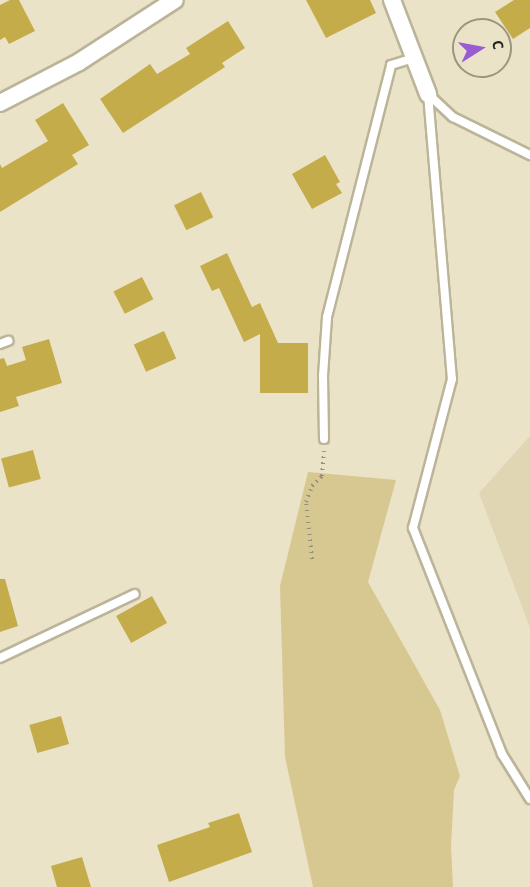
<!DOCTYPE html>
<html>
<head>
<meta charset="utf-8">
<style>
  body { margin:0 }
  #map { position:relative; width:530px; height:887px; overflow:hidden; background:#eae3c7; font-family:"Alegreya Sans",sans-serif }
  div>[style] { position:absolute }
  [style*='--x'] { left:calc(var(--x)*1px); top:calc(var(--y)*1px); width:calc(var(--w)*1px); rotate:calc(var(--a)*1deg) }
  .built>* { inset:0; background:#e0d6b3 }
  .green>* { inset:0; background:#d7c891 }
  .building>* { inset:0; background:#c5ac4b; transform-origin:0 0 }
  .path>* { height:4px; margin-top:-2px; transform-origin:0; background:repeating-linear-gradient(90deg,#95907b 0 1.5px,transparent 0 6px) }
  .roads { filter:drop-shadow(2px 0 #bbb499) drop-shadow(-2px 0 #bbb499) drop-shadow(0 2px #bbb499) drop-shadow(0 -2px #bbb499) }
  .lane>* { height:8px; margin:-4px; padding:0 4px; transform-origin:4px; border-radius:4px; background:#fff }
  .street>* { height:16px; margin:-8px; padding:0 8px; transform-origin:8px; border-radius:8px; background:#fff }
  span { translate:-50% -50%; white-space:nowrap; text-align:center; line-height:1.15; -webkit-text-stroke:4.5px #eae3c7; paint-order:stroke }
  .north { position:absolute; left:452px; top:18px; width:60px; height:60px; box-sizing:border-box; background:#eae3c7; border:2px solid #9c9681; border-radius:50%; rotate:79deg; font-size:16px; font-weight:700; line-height:24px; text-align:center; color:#262318 }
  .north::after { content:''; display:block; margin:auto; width:21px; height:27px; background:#995cd3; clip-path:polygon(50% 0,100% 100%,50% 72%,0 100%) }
</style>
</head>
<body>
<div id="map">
  <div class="built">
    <i style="clip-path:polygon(530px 436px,530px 628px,479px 493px)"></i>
  </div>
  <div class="green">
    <i style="clip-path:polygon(308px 472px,396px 480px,368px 582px,440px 710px,460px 776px,454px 790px,451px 846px,453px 887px,313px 887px,285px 757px,280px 586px)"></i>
  </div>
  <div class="building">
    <i style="clip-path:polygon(10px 0,19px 0,35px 31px,9px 44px,5px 37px,0 40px,0 5px)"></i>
    <i style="clip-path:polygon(306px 0,370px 0,376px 13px,326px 38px)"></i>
    <i style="clip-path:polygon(514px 0,530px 0,530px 28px,513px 39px,495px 12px)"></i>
    <i style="clip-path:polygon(228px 21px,245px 48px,222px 63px,225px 67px,123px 133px,100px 99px,150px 64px,157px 74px,190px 54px,186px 48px)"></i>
    <i style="clip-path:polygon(63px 103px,89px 145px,72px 155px,78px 164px,0 212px,0 164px,2px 168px,48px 141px,35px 120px)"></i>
    <i style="clip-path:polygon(325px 155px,340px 182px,336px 184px,342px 193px,312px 209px,292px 174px)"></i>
    <i style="left:201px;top:192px;width:28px;height:30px;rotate:64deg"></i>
    <i style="clip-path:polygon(227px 253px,252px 307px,260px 303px,278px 343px,308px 343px,308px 393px,260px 393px,260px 334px,244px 342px,219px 288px,212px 291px,200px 266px)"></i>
    <i style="left:142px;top:277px;width:25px;height:32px;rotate:63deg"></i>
    <i style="left:164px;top:331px;width:30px;height:33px;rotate:66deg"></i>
    <i style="clip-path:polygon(49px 339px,62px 383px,16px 397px,19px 406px,0 412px,0 359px,4px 358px,7px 366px,26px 360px,22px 347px)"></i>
    <i style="left:33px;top:450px;width:30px;height:33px;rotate:75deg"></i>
    <i style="clip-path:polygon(0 579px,5px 579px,18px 626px,0 632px)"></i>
    <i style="left:152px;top:596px;width:31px;height:41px;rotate:61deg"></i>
    <i style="left:61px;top:716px;width:29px;height:33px;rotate:74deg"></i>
    <i style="clip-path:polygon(239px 813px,252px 852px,169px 882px,157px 845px,210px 827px,208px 823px)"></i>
    <i style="clip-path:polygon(82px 857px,91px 887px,57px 887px,51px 866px)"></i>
  </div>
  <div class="path">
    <i style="--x:312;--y:559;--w:57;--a:-96"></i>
    <i style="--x:306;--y:502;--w:17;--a:-69"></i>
    <i style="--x:312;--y:486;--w:14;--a:-45"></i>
    <i style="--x:322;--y:476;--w:25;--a:-85"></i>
  </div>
  <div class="roads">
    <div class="lane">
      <i style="--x:428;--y:94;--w:286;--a:85.2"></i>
      <i style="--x:452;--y:379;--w:154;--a:104.7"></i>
      <i style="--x:413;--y:528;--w:243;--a:68.5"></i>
      <i style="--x:502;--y:754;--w:53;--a:58.1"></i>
      <i style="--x:428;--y:94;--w:34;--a:43"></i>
      <i style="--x:453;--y:117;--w:86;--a:26.3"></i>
      <i style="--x:0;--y:344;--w:9;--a:-21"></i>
      <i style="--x:324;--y:439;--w:63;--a:-90.9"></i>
      <i style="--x:323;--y:376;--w:59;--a:-86.1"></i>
      <i style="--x:327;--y:317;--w:260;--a:-75.7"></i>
      <i style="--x:391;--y:65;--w:24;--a:-17"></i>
      <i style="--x:0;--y:658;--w:149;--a:-25.4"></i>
    </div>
    <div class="street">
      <i style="--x:392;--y:0;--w:101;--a:69"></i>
      <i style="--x:0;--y:103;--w:89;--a:-27.4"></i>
      <i style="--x:79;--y:62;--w:114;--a:-32.9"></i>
    </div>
  </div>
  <div class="north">С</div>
</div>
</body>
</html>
